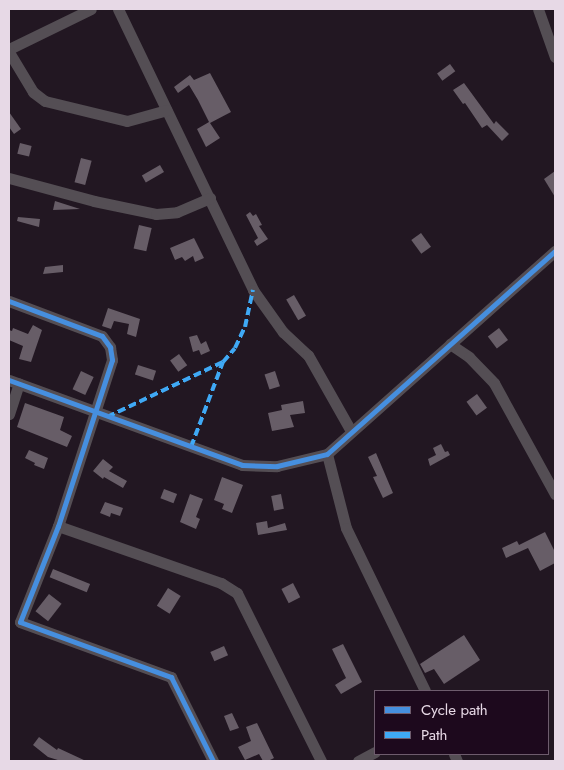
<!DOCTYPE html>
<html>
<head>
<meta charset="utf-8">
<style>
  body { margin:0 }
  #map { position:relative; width:564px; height:770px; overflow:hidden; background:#221722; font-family:Jost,sans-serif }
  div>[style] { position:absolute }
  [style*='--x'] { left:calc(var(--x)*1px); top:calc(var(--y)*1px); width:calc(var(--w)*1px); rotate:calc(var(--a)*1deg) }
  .building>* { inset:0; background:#675d67; transform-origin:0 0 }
  .minor>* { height:11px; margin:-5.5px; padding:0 5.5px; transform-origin:5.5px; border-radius:5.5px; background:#544e54 }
  .quiet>* { height:4px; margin-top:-2px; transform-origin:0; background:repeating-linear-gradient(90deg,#3fa9f5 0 8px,transparent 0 12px) }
  .cycleway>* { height:5px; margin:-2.5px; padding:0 2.5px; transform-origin:2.5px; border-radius:2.5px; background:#468fdf }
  span { translate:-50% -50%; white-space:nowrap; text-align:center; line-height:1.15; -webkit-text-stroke:5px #1d091d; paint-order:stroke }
  .frame { position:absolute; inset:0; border:10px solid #e7d9e6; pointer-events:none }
  .legend { position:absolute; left:374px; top:690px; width:175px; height:65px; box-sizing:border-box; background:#1d091d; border:1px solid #6e5c6d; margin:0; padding:6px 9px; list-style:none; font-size:15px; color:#e7d9e6 }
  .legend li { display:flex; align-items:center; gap:10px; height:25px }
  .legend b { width:25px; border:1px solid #6e5c6d }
</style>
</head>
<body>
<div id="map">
  <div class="building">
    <i style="left:450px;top:64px;width:9px;height:16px;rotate:54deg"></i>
    <i style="clip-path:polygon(210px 73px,231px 112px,210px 123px,220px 138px,206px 147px,197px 129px,209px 122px,198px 100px,189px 85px,178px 93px,174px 87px,190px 75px,194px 80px)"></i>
    <i style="clip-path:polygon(464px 83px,494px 124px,496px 121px,509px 134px,502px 141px,487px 125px,482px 128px,465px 103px,463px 104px,453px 90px)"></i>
    <i style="clip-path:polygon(9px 112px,21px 129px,14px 134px,9px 127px)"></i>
    <i style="left:20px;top:143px;width:12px;height:11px;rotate:14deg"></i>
    <i style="left:81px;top:158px;width:11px;height:25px;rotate:15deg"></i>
    <i style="left:160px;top:165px;width:8px;height:21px;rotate:60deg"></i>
    <i style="clip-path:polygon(555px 171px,555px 197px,544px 179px)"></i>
    <i style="clip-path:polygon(55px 201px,80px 209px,53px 210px)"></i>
    <i style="clip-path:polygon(250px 212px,253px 216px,256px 214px,262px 225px,259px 226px,268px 239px,257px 246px,254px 241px,258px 238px,246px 215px)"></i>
    <i style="clip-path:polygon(18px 217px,40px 219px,39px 227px,17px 221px)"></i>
    <i style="left:139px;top:225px;width:13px;height:24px;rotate:13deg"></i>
    <i style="left:421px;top:233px;width:17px;height:12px;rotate:54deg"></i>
    <i style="clip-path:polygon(194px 238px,204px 258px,195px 262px,193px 256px,185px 261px,182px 257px,175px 260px,170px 248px)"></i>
    <i style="clip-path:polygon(63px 265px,63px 272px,43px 274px,45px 267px)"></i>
    <i style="left:294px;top:295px;width:24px;height:9px;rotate:60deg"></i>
    <i style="clip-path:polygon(108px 308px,140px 319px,136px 337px,127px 334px,129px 324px,114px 321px,111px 329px,102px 326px)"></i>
    <i style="clip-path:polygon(33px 325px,42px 330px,31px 362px,19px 359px,23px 346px,9px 340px,9px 330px,12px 331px,13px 328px,28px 334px)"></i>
    <i style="left:499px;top:328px;width:15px;height:14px;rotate:53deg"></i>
    <i style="clip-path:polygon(197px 335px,201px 344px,206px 341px,210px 351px,201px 355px,199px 350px,193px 352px,189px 337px)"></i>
    <i style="left:179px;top:354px;width:14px;height:11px;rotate:54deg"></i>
    <i style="left:138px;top:365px;width:19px;height:10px;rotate:18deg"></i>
    <i style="left:81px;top:371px;width:14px;height:20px;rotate:25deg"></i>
    <i style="left:275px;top:371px;width:16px;height:11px;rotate:72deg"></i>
    <i style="left:477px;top:394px;width:17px;height:13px;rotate:54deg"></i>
    <i style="clip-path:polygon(303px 401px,305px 413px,290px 415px,294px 427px,272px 431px,268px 413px,282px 410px,281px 405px)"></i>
    <i style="clip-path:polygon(25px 403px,64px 417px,60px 430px,72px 436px,67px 447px,17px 427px)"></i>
    <i style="clip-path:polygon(441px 444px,445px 452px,448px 451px,450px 455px,430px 466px,428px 459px,436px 455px,433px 448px)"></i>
    <i style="clip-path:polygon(29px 450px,48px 458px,44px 469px,34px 465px,35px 463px,25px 458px)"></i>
    <i style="clip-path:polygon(376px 453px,393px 493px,383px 498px,373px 477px,377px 476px,368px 457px)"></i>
    <i style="clip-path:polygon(103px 459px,113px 467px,109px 471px,127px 481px,123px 488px,104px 477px,103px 479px,93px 471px)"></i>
    <i style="clip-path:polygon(222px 477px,243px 485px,232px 513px,222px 509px,224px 504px,214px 500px)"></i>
    <i style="left:164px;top:489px;width:14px;height:10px;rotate:21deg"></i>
    <i style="clip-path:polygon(190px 494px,203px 499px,196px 517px,200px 519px,196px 529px,180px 522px)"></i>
    <i style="left:281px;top:494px;width:15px;height:10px;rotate:79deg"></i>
    <i style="clip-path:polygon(105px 502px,123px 508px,120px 516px,111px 513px,110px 517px,100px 513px)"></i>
    <i style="clip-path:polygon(267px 521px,268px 528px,285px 523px,287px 530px,258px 535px,256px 523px)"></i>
    <i style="clip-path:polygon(545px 532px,555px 552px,555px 563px,540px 571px,528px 548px,506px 558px,502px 548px,517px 541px,519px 545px)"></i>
    <i style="left:53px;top:569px;width:40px;height:9px;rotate:22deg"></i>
    <i style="left:293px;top:583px;width:16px;height:13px;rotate:63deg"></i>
    <i style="left:168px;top:588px;width:15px;height:21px;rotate:32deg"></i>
    <i style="left:49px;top:594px;width:16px;height:22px;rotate:38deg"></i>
    <i style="clip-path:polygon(464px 635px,480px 660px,444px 684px,434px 669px,425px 673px,420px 664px)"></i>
    <i style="clip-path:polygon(343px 644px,362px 682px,341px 694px,335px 685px,346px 678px,332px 649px)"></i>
    <i style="left:224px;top:646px;width:10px;height:15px;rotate:66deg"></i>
    <i style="clip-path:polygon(232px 713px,239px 728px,230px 731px,224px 716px)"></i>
    <i style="clip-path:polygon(257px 723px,274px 758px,268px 761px,263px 761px,259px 754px,245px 760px,238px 747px,251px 741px,246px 727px)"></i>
    <i style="clip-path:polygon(39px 737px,57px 750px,58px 748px,86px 761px,61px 761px,48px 757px,33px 745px)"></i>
  </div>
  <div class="minor">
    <i style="--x:118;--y:9;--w:312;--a:64.3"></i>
    <i style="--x:253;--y:290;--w:52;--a:54.5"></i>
    <i style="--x:283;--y:332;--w:34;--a:43"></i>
    <i style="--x:308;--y:355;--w:87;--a:60.5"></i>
    <i style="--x:538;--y:9;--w:51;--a:70.5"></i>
    <i style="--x:9;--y:49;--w:91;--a:-26"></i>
    <i style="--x:9;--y:52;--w:47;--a:59"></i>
    <i style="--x:33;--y:92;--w:15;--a:37"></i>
    <i style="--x:45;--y:101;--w:84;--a:13.7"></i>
    <i style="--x:127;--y:121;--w:41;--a:-15.4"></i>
    <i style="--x:9;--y:178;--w:88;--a:15.1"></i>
    <i style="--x:94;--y:201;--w:63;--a:11.8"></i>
    <i style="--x:156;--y:214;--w:21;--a:-5"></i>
    <i style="--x:177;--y:212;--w:36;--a:-23"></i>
    <i style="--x:9;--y:301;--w:99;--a:20.6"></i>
    <i style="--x:102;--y:336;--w:14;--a:54"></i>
    <i style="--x:110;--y:347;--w:13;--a:81"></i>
    <i style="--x:112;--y:360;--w:175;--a:108"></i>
    <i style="--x:58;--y:526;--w:103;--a:111.6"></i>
    <i style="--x:20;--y:622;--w:161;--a:20"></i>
    <i style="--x:171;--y:677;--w:94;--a:63.4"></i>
    <i style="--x:450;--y:344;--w:23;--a:34"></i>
    <i style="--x:469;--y:357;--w:36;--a:46"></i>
    <i style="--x:494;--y:383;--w:127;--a:61.2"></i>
    <i style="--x:9;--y:380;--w:248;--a:20"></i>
    <i style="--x:242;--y:465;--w:35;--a:2"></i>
    <i style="--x:277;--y:466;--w:51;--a:-13.5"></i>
    <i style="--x:327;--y:454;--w:305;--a:-41.7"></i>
    <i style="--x:9;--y:414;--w:32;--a:-72"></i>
    <i style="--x:327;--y:454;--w:76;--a:75.6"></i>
    <i style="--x:346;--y:528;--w:181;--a:64.1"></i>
    <i style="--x:58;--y:526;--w:173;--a:19.3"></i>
    <i style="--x:221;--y:583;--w:19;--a:32"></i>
    <i style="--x:237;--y:593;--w:188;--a:63.4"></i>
    <i style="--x:454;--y:754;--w:8;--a:67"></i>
    <i style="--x:358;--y:761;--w:19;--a:-28"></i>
  </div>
  <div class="quiet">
    <i style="--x:107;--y:417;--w:128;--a:-25.4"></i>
    <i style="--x:191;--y:447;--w:91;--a:-69.4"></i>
    <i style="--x:223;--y:362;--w:18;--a:-49"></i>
    <i style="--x:235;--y:348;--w:23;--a:-65"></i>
    <i style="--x:245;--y:327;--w:38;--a:-78"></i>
  </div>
  <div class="cycleway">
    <i style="--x:9;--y:301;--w:99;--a:20.6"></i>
    <i style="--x:102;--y:336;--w:14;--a:54"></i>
    <i style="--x:110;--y:347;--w:13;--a:81"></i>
    <i style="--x:112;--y:360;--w:175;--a:108"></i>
    <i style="--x:58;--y:526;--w:103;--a:111.6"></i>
    <i style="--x:20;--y:622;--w:161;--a:20"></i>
    <i style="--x:171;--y:677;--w:94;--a:63.4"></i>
    <i style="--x:9;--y:380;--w:248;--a:20"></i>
    <i style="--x:242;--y:465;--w:35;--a:2"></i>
    <i style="--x:277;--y:466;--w:51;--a:-13.5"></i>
    <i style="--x:327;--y:454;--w:305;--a:-41.7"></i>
  </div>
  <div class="frame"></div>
  <ul class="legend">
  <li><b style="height:6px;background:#468fdf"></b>Cycle path</li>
  <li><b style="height:6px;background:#3fa9f5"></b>Path</li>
  </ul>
</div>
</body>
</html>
